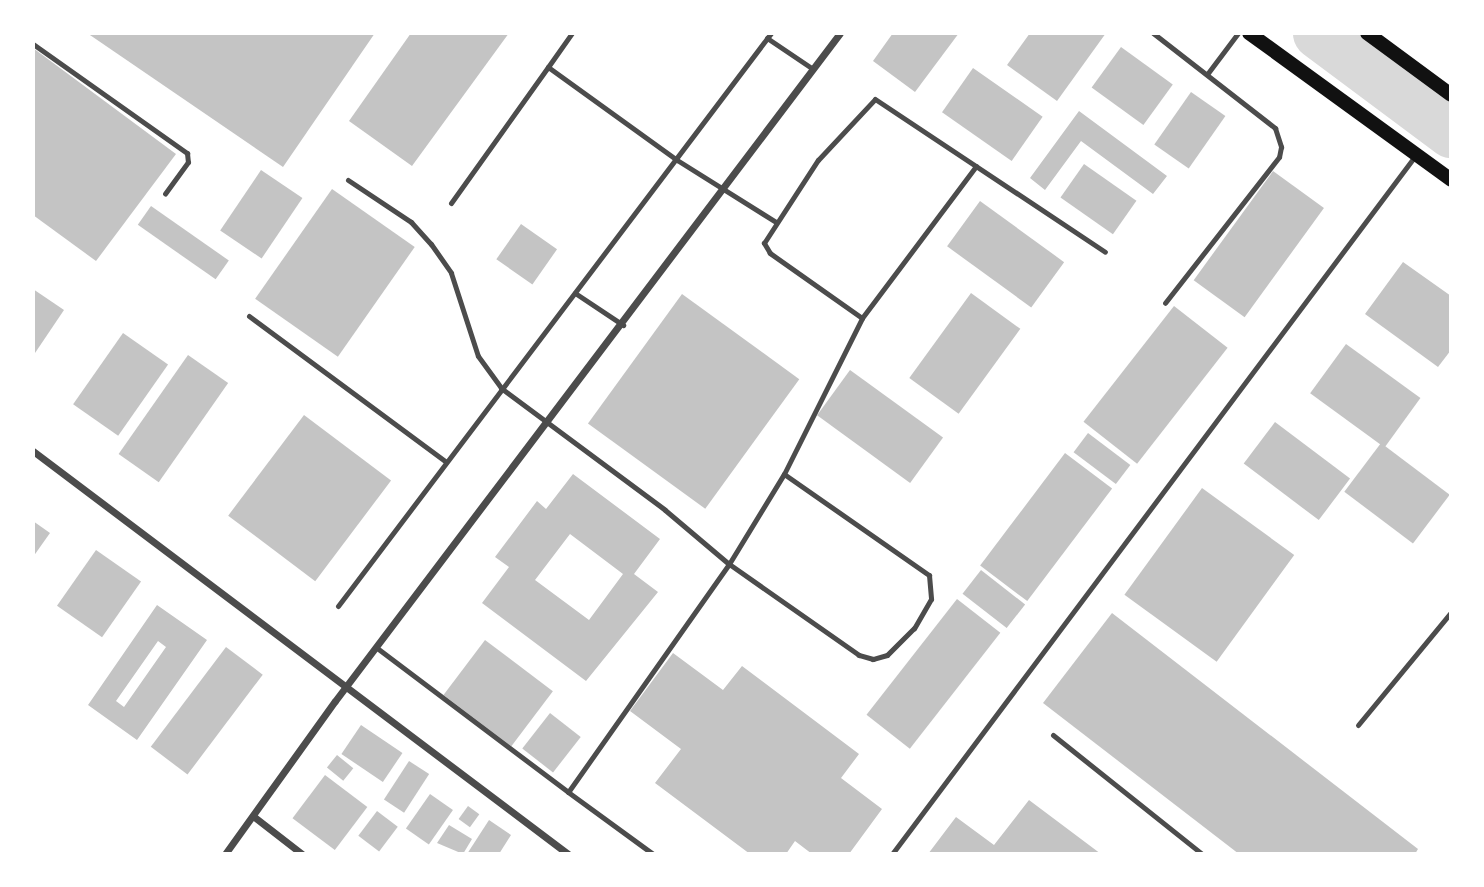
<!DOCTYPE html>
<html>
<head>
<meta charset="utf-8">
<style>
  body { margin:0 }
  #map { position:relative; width:1484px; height:887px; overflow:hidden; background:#fff; font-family:"Titillium Web",sans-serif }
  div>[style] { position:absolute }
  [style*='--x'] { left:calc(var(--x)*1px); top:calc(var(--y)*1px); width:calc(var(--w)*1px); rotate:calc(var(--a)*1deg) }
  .river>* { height:51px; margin:-25.5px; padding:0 25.5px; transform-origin:25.5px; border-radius:25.5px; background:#d9d9d9 }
  .building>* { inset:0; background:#c4c4c4; transform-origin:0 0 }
  .service>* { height:5px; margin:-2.5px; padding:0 2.5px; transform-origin:2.5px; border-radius:2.5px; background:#4c4c4c }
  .minor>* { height:7px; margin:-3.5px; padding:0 3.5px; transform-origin:3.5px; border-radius:3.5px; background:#4c4c4c }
  .secondary>* { height:14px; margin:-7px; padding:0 7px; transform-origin:7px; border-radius:7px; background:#111 }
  span { translate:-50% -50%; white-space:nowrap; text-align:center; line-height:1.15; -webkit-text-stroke:5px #fff; paint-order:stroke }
  .frame { position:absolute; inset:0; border:35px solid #fff; pointer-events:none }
</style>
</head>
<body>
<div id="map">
  <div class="river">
    <i style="--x:1318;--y:33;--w:166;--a:36.7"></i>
  </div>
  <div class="building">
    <i style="clip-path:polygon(87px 33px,375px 33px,283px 167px)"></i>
    <i style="clip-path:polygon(411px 33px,509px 33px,412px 166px,349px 121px)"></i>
    <i style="clip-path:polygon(893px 33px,959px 33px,915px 92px,873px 61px)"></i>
    <i style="clip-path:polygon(1030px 33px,1106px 33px,1057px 101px,1007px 65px)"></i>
    <i style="left:1121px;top:47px;width:64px;height:50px;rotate:36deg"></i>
    <i style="clip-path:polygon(33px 48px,176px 154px,96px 261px,33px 215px)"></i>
    <i style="left:973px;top:68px;width:85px;height:54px;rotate:35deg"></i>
    <i style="left:1191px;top:92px;width:42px;height:64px;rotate:35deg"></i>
    <i style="clip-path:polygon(1079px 111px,1167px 176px,1153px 194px,1081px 141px,1045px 190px,1030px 178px)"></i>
    <i style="left:1084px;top:164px;width:64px;height:41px;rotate:35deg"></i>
    <i style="left:261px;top:170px;width:50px;height:73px;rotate:34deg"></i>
    <i style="left:1273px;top:171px;width:63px;height:135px;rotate:36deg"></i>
    <i style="left:332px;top:189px;width:101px;height:134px;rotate:35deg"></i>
    <i style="left:980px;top:201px;width:104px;height:56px;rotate:36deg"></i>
    <i style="left:151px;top:206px;width:95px;height:23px;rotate:35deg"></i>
    <i style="left:521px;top:224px;width:44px;height:43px;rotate:35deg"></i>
    <i style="clip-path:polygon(1403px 262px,1451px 296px,1451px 350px,1438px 367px,1365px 314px)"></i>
    <i style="clip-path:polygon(33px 289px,64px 310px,33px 356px)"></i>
    <i style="left:971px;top:293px;width:61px;height:105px;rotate:36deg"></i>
    <i style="left:682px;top:294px;width:145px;height:160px;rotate:36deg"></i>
    <i style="left:1174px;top:306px;width:68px;height:147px;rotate:38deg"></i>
    <i style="left:123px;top:333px;width:55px;height:87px;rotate:35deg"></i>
    <i style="left:1346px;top:344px;width:92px;height:61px;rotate:36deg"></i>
    <i style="left:188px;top:355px;width:49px;height:121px;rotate:35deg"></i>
    <i style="left:850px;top:370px;width:115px;height:56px;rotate:36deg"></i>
    <i style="left:304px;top:415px;width:109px;height:126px;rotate:37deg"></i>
    <i style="left:1275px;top:422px;width:94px;height:52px;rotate:37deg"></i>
    <i style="left:1088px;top:433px;width:53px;height:24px;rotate:37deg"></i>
    <i style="left:1381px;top:443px;width:86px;height:61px;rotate:37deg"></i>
    <i style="left:1065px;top:453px;width:59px;height:141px;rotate:37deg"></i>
    <i style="clip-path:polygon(evenodd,573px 474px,660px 539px,634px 574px,658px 592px,586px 681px,482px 603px,509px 567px,495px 557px,537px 501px,546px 509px,573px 474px,570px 534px,623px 574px,589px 620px,535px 580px,570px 534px)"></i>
    <i style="left:1202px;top:488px;width:114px;height:132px;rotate:36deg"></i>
    <i style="clip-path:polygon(33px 521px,50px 533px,33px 557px)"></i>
    <i style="left:96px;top:550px;width:55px;height:68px;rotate:35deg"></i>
    <i style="left:981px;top:570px;width:56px;height:30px;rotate:38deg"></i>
    <i style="left:957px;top:599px;width:55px;height:147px;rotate:38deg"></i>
    <i style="clip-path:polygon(evenodd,157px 605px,207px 640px,137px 740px,88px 705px,157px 605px,158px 641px,166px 647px,124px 707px,116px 701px,158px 641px)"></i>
    <i style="clip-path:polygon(1112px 613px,1418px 849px,1415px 854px,1239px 854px,1043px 703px)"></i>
    <i style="left:485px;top:640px;width:85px;height:69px;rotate:37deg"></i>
    <i style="left:226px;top:647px;width:46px;height:125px;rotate:37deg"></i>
    <i style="clip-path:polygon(673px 653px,723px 690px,742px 666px,859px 754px,841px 778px,882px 809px,849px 854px,812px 854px,795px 841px,786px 854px,750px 854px,655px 783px,681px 749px,630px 711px)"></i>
    <i style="left:550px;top:713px;width:39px;height:45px;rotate:38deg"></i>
    <i style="left:361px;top:725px;width:50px;height:35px;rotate:34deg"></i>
    <i style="left:337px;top:755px;width:21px;height:16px;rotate:39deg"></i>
    <i style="left:409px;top:761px;width:24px;height:46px;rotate:33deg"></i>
    <i style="left:325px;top:775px;width:53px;height:54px;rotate:37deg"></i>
    <i style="left:430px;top:794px;width:28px;height:42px;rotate:35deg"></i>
    <i style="clip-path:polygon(1029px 800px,1101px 854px,928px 854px,956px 817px,994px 845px)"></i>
    <i style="left:468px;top:806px;width:14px;height:16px;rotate:36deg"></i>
    <i style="left:377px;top:811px;width:26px;height:31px;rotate:37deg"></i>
    <i style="clip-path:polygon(489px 820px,511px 835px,499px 854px,467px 854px)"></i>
    <i style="clip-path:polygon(449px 825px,472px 839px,463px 854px,437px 843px)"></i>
  </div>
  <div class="service">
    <i style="--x:1153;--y:33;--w:155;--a:37.9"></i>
    <i style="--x:1275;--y:128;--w:20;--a:72"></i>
    <i style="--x:1281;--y:147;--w:10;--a:101"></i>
    <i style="--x:1279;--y:157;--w:185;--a:128"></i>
    <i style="--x:767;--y:38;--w:55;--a:34"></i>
    <i style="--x:33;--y:44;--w:189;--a:35.3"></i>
    <i style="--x:187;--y:153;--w:9;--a:84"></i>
    <i style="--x:188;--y:162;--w:39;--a:126"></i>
    <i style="--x:548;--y:67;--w:42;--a:-54.8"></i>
    <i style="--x:1208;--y:73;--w:50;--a:-53.1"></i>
    <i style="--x:348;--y:180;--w:76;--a:33.7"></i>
    <i style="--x:411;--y:222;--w:30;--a:48"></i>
    <i style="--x:431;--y:244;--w:35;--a:55"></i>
    <i style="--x:451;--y:273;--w:87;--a:72"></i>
    <i style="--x:478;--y:356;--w:39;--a:54"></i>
    <i style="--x:501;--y:388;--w:204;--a:36.6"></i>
    <i style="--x:665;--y:510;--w:84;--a:40.2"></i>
    <i style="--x:729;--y:564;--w:279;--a:125.2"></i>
    <i style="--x:568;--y:792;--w:105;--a:36.1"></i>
    <i style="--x:451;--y:203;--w:167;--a:-54.5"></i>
    <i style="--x:548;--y:67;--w:159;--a:35.8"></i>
    <i style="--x:677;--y:160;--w:117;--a:32.1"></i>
    <i style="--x:575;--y:293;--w:58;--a:33.7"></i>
    <i style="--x:249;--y:316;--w:245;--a:36.5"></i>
    <i style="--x:862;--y:318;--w:113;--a:-144.8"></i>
    <i style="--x:770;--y:253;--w:12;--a:-121"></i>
    <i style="--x:764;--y:243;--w:99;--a:-57"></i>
    <i style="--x:818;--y:160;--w:83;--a:-46.9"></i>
    <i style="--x:875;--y:99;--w:276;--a:33.6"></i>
    <i style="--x:784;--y:474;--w:177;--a:34.9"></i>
    <i style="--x:929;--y:575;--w:24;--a:85"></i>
    <i style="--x:931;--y:599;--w:34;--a:120"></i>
    <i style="--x:914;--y:628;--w:38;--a:135"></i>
    <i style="--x:887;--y:655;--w:15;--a:164"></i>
    <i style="--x:873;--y:659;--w:15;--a:-164"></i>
    <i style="--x:859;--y:655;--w:159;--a:-145"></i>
    <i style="--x:729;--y:564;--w:105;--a:-58.6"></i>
    <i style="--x:784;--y:474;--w:174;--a:-63.4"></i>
    <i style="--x:862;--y:318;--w:190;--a:-53.1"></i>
    <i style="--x:338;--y:606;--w:718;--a:-52.92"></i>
    <i style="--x:377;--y:648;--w:239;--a:37"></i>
    <i style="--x:1358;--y:725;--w:146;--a:-50.5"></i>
    <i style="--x:1053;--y:735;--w:191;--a:38.6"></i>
    <i style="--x:892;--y:854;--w:872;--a:-53.16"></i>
  </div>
  <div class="minor">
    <i style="--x:33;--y:451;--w:670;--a:36.99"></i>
    <i style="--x:253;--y:816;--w:62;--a:37.8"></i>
    <i style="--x:225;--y:854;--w:188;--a:-54.3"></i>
    <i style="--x:335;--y:701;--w:837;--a:-52.91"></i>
  </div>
  <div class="secondary">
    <i style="--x:1249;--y:33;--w:250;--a:36"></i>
    <i style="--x:1367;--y:33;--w:104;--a:36.4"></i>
  </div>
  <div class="frame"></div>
</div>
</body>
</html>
